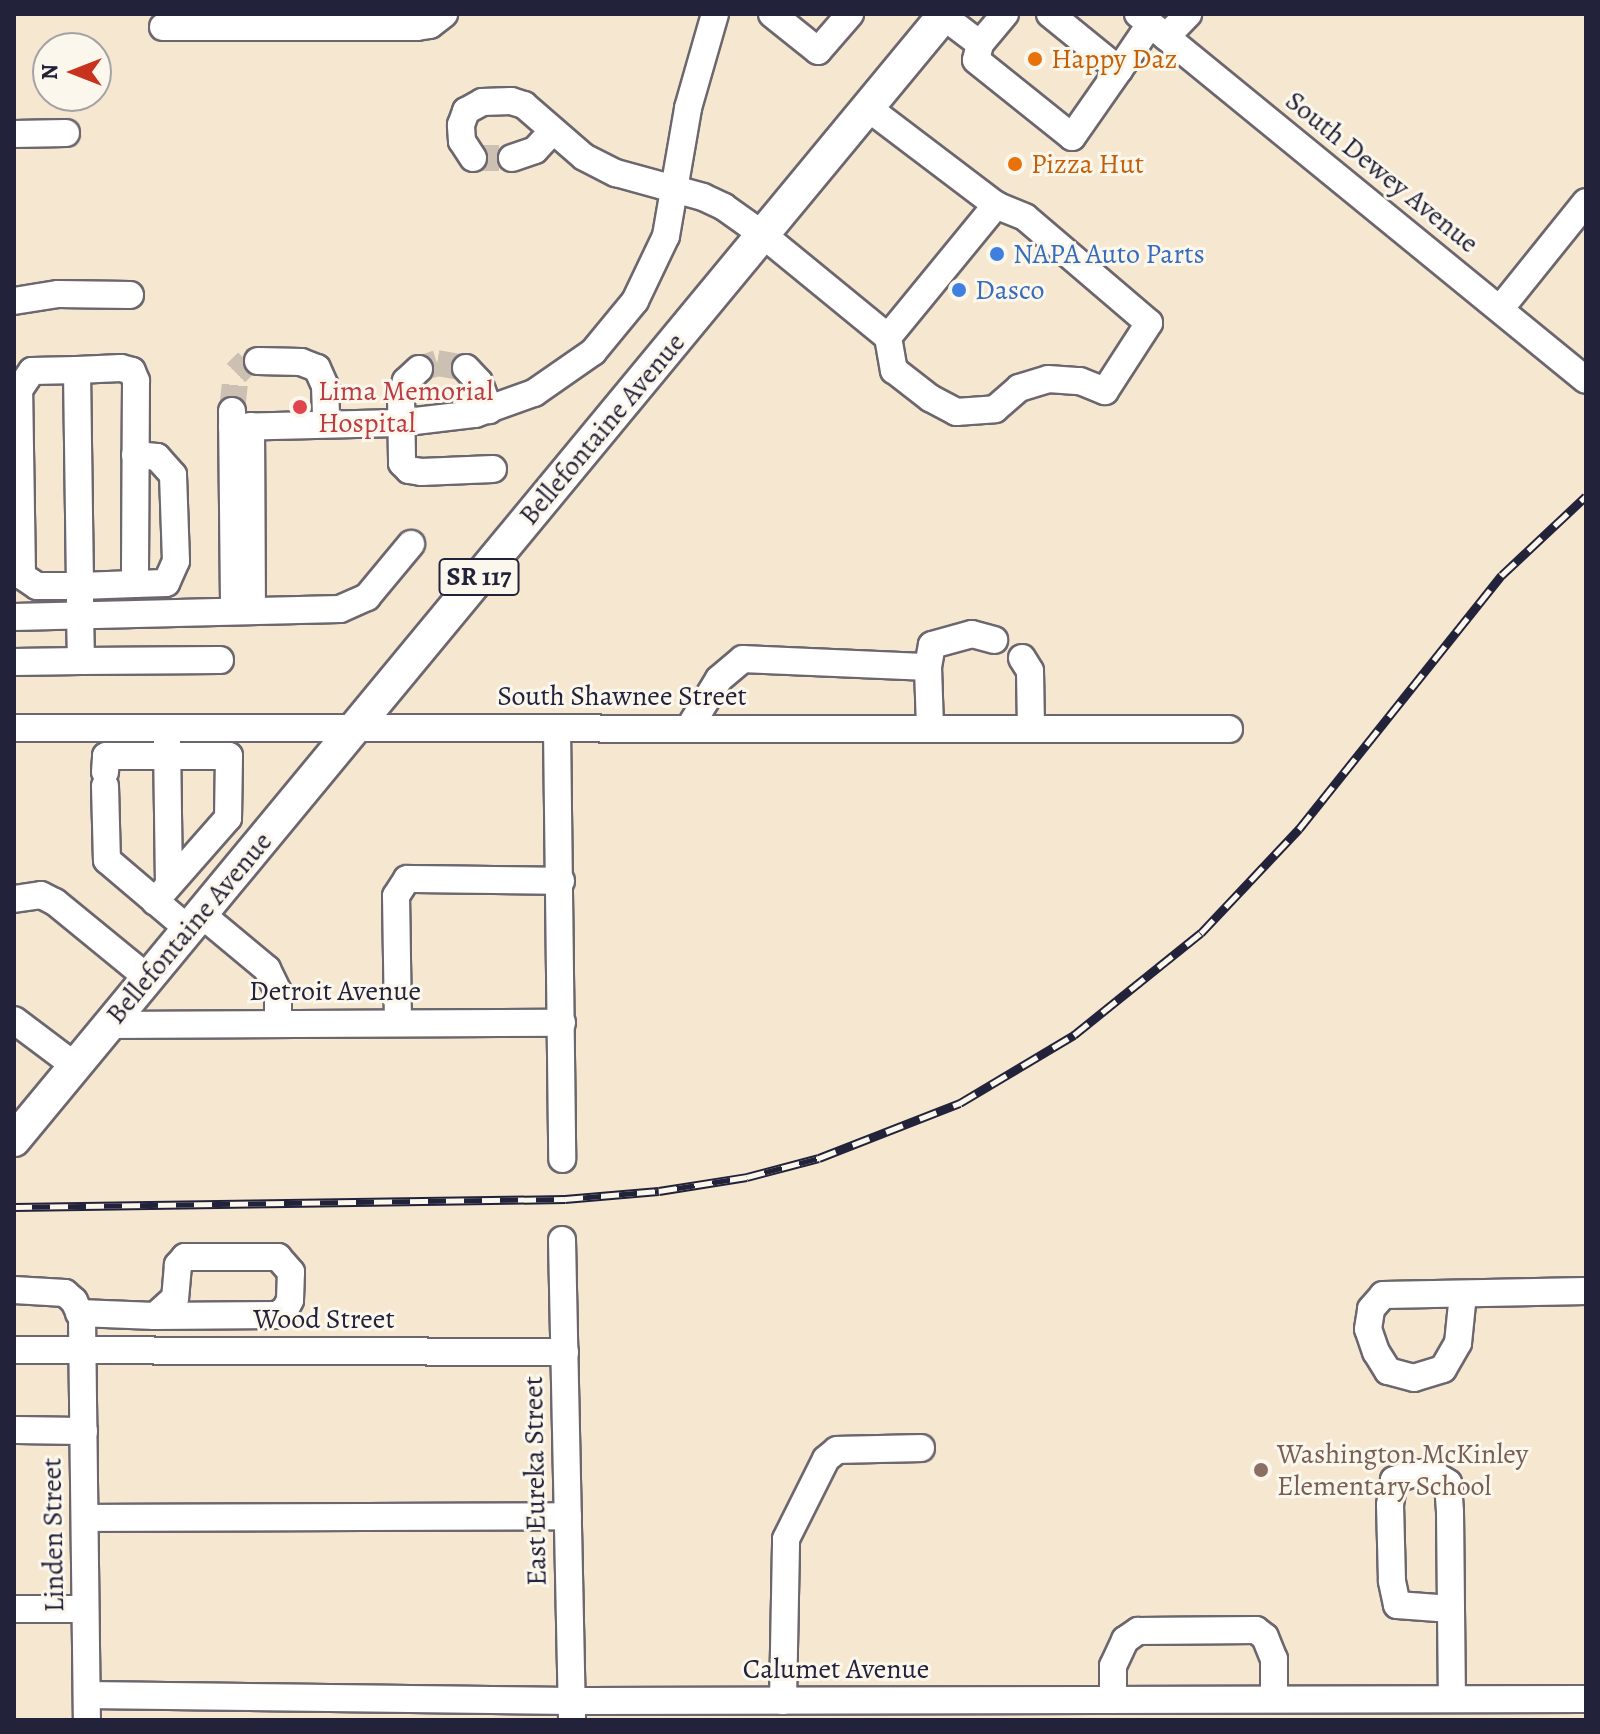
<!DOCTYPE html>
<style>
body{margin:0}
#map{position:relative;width:1600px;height:1734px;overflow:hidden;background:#f6e7d0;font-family:Alegreya,serif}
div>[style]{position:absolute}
.minor-tunnel>*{height:26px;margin-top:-13px;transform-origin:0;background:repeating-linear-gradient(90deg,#ccc0b2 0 26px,transparent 0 39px)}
.roads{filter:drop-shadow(2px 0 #6c676f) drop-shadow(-2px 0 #6c676f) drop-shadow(0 2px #6c676f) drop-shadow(0 -2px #6c676f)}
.minor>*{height:26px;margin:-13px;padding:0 13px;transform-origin:13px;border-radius:13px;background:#fff}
.major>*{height:32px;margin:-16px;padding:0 16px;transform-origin:16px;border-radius:16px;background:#fff}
.rail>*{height:9px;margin-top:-4.5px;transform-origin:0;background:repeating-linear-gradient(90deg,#fbf7ec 0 18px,#22223b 0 36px);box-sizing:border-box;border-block:2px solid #22223b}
.dots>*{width:22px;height:22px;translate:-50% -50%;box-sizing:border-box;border:4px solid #fbf7ec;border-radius:50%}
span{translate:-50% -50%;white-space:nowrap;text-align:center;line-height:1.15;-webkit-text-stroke:6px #fbf7ec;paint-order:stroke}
.shield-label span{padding:2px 6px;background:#fbf7ec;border:2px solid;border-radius:6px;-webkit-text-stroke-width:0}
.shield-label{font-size:26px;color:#22223b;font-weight:700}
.food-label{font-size:28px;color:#c56008}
.left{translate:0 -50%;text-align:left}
.street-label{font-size:28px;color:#22223b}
.shop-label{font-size:28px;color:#366cbe}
.health-label{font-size:28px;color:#be3a42}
.education-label{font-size:28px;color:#785e54}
.frame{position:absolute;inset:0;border:16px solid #22223b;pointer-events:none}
.north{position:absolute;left:32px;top:32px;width:80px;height:80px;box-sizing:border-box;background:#fbf7ec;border:2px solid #a4a2a5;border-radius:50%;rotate:270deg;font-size:22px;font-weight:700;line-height:32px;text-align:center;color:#22223b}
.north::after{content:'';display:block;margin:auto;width:28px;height:36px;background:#c8321e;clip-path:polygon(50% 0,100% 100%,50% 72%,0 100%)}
</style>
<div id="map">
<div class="minor-tunnel">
<div style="left:473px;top:158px;width:39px"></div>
<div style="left:419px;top:369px;width:19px;rotate:-18deg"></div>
<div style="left:437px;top:363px;width:29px;rotate:10deg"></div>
<div style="left:232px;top:411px;width:38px;rotate:-84deg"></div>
<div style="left:236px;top:373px;width:16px;rotate:-45deg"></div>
<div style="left:247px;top:362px;width:11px;rotate:-5deg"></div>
</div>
<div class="roads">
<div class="minor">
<div style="left:772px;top:14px;width:59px;rotate:38.8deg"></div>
<div style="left:818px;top:51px;width:49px;rotate:-49.1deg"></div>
<div style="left:1005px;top:14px;width:39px;rotate:130deg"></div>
<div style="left:980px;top:44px;width:16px;rotate:104deg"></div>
<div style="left:976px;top:60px;width:123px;rotate:38.7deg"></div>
<div style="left:1072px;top:137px;width:82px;rotate:-55deg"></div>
<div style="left:1119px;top:70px;width:89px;rotate:-140.9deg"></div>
<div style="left:1138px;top:14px;width:578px;rotate:39.25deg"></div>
<div style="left:943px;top:16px;width:46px;rotate:37.1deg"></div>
<div style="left:163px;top:27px;width:254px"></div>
<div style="left:417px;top:27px;width:13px;rotate:-9deg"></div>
<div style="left:430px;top:25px;width:18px;rotate:-38deg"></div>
<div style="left:1166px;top:37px;width:32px;rotate:-46deg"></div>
<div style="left:1119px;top:70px;width:55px;rotate:-56deg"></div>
<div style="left:14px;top:134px;width:52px;rotate:-1.1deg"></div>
<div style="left:473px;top:158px;width:20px;rotate:-123deg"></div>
<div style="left:462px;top:141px;width:16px;rotate:-94deg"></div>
<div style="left:461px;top:125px;width:15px;rotate:-70deg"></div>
<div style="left:466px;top:111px;width:18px;rotate:-29deg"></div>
<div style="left:482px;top:102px;width:29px;rotate:-2deg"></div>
<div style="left:511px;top:101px;width:14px;rotate:17deg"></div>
<div style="left:524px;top:105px;width:79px;rotate:40.9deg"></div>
<div style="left:584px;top:157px;width:36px;rotate:27deg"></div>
<div style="left:616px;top:173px;width:90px;rotate:15.4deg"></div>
<div style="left:703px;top:197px;width:23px;rotate:25deg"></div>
<div style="left:724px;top:207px;width:47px;rotate:35.4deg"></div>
<div style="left:762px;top:234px;width:163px;rotate:39.3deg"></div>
<div style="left:888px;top:337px;width:171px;rotate:-50.7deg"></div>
<div style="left:996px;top:205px;width:162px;rotate:-142.8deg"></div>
<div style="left:512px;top:158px;width:24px;rotate:-19deg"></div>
<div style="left:535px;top:150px;width:26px;rotate:-47deg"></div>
<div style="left:14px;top:301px;width:45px;rotate:-9deg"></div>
<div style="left:58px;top:294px;width:72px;rotate:0.8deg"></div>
<div style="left:1500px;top:309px;width:137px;rotate:-51.2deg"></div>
<div style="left:888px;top:337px;width:34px;rotate:80deg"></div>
<div style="left:894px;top:370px;width:46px;rotate:37.9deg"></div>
<div style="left:930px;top:398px;width:30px;rotate:28deg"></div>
<div style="left:956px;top:412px;width:39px;rotate:-4deg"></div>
<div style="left:995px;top:409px;width:32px;rotate:-41deg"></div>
<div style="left:1019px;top:388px;width:30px;rotate:-17deg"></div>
<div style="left:1048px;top:379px;width:32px;rotate:4deg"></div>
<div style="left:1080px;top:381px;width:27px;rotate:22deg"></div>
<div style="left:1105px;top:391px;width:81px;rotate:-57.1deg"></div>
<div style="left:1149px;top:323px;width:163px;rotate:-139.5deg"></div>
<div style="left:1025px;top:217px;width:31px;rotate:-158deg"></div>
<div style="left:258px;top:361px;width:43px;rotate:1.3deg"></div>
<div style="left:301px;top:362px;width:17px;rotate:21deg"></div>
<div style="left:317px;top:368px;width:20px;rotate:66deg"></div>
<div style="left:325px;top:386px;width:38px;rotate:88deg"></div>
<div style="left:466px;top:368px;width:19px;rotate:47deg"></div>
<div style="left:479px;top:382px;width:30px;rotate:70deg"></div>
<div style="left:419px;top:369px;width:18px;rotate:137deg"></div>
<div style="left:406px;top:381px;width:16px;rotate:108deg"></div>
<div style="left:401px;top:396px;width:67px;rotate:89.1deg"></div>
<div style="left:402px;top:463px;width:10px;rotate:45deg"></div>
<div style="left:409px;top:470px;width:12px;rotate:9deg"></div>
<div style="left:421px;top:472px;width:72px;rotate:-2.4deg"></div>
<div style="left:232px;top:411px;width:200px;rotate:89.4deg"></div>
<div style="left:251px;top:426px;width:185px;rotate:89.7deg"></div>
<div style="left:232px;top:427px;width:166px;rotate:-1.4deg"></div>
<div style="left:398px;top:423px;width:78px;rotate:-6.7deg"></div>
<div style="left:475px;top:414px;width:63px;rotate:-19.6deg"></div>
<div style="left:534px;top:393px;width:72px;rotate:-34.8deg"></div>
<div style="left:593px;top:352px;width:66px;rotate:-50.5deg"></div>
<div style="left:635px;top:301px;width:72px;rotate:-64.5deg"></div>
<div style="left:666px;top:236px;width:130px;rotate:-80.2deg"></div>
<div style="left:688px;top:108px;width:98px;rotate:-74deg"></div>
<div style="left:135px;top:455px;width:22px;rotate:5deg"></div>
<div style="left:157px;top:457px;width:24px;rotate:48deg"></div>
<div style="left:173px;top:475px;width:86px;rotate:88deg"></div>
<div style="left:176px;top:561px;width:24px;rotate:114deg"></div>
<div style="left:166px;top:583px;width:31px;rotate:178deg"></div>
<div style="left:14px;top:617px;width:326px;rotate:-1.4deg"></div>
<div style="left:340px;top:609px;width:30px;rotate:-24deg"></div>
<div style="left:367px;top:597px;width:69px;rotate:-50.3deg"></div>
<div style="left:1022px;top:658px;width:15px;rotate:58deg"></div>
<div style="left:1030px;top:671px;width:57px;rotate:89deg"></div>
<div style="left:81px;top:661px;width:139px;rotate:-0.4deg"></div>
<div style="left:14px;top:662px;width:67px;rotate:-0.9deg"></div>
<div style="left:81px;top:661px;width:46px;rotate:-91.2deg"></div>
<div style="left:80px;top:615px;width:29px;rotate:-90deg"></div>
<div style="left:80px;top:586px;width:216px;rotate:-90.8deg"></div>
<div style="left:77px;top:370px;width:44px;rotate:-2.6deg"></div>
<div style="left:121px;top:368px;width:11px;rotate:15deg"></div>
<div style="left:132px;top:371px;width:11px;rotate:68deg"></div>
<div style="left:136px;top:381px;width:203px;rotate:90.3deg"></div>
<div style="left:135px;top:584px;width:55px;rotate:177.9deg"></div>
<div style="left:80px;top:586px;width:43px;rotate:180deg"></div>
<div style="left:37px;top:586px;width:18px;rotate:-146deg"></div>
<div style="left:22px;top:576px;width:186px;rotate:-90.9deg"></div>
<div style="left:19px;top:390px;width:23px;rotate:-56deg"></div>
<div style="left:32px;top:371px;width:45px;rotate:-1.3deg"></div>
<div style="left:928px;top:667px;width:22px;rotate:-80deg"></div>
<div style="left:932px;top:645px;width:41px;rotate:-15.4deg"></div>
<div style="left:972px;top:634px;width:23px;rotate:15deg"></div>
<div style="left:14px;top:728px;width:1215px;rotate:0.05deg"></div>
<div style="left:557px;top:728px;width:431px;rotate:89.3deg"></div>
<div style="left:689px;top:728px;width:57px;rotate:-58.5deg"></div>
<div style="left:719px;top:679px;width:31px;rotate:-40deg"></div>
<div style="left:743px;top:659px;width:185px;rotate:2.5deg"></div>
<div style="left:928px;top:667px;width:61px;rotate:88.1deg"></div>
<div style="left:167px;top:742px;width:140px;rotate:89.2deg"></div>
<div style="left:105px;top:772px;width:16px;rotate:-86deg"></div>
<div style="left:106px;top:756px;width:123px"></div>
<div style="left:229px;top:756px;width:62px;rotate:90.9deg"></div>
<div style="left:228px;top:818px;width:111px;rotate:131.3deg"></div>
<div style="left:105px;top:786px;width:74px;rotate:88.5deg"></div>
<div style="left:107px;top:860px;width:106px;rotate:40.4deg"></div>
<div style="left:14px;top:899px;width:27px;rotate:-8deg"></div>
<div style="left:41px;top:895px;width:16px;rotate:27deg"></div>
<div style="left:55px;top:902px;width:120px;rotate:39.3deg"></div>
<div style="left:201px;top:914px;width:86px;rotate:39.8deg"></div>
<div style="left:267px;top:969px;width:25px;rotate:64deg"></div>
<div style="left:278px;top:992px;width:30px;rotate:90deg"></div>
<div style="left:14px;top:1020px;width:76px;rotate:37deg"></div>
<div style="left:398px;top:1022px;width:126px;rotate:-90.9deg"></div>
<div style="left:396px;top:896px;width:20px;rotate:-57deg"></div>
<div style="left:407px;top:879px;width:154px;rotate:0.7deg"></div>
<div style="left:109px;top:1025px;width:453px;rotate:-0.3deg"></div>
<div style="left:562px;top:1240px;width:480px;rotate:88.8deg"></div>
<div style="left:14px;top:1290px;width:51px;rotate:3.4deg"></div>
<div style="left:65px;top:1293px;width:12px;rotate:42deg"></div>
<div style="left:74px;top:1301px;width:19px;rotate:65deg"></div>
<div style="left:82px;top:1318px;width:402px;rotate:89.3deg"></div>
<div style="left:1463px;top:1294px;width:49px;rotate:95.8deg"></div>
<div style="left:1458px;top:1343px;width:30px;rotate:120deg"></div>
<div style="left:1443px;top:1369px;width:30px;rotate:163deg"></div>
<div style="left:1414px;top:1378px;width:27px;rotate:-165deg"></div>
<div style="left:1388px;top:1371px;width:22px;rotate:-122deg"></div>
<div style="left:1376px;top:1352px;width:24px;rotate:-109deg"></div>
<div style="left:1368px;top:1329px;width:20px;rotate:-81deg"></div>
<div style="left:1371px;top:1309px;width:18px;rotate:-49deg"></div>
<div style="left:1383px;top:1295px;width:203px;rotate:-1.1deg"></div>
<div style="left:79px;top:1313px;width:76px;rotate:2.3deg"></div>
<div style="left:155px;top:1316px;width:121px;rotate:-0.5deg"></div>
<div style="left:276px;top:1315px;width:10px;rotate:-29deg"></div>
<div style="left:285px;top:1310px;width:11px;rotate:-63deg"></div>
<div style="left:290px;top:1300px;width:28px;rotate:-88deg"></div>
<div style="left:291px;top:1272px;width:20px;rotate:-131deg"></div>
<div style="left:278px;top:1257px;width:93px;rotate:180deg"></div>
<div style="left:185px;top:1257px;width:11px;rotate:131deg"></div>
<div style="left:178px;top:1265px;width:33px;rotate:95deg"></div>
<div style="left:175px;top:1298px;width:27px;rotate:138deg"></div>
<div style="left:14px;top:1350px;width:551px;rotate:0.21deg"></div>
<div style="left:14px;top:1430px;width:70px;rotate:0.8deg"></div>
<div style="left:85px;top:1518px;width:483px;rotate:-0.2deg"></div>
<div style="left:14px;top:1609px;width:71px"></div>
<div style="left:1451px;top:1609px;width:54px;rotate:-175.8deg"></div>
<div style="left:1397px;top:1605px;width:25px;rotate:-102deg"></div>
<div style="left:1392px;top:1581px;width:76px;rotate:-91.5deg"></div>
<div style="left:1390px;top:1505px;width:25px;rotate:-81deg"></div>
<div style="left:1394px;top:1480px;width:21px;rotate:-19deg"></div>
<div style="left:1414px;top:1473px;width:18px"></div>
<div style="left:1432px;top:1473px;width:19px;rotate:32deg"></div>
<div style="left:1448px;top:1483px;width:29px;rotate:86deg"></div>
<div style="left:1450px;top:1512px;width:97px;rotate:89.4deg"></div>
<div style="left:1451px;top:1609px;width:90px;rotate:89.4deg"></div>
<div style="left:87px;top:1695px;width:485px;rotate:0.7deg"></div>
<div style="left:572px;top:1701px;width:1014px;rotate:-0.11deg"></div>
<div style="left:1113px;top:1700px;width:34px;rotate:-90deg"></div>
<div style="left:1113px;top:1666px;width:29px;rotate:-65deg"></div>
<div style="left:1125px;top:1640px;width:16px;rotate:-35deg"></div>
<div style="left:1138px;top:1631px;width:118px;rotate:-0.5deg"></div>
<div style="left:1256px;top:1630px;width:11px;rotate:38deg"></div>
<div style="left:1265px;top:1637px;width:24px;rotate:68deg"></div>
<div style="left:1274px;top:1659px;width:40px;rotate:90deg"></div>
<div style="left:783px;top:1701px;width:162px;rotate:-88.9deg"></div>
<div style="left:786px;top:1539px;width:89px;rotate:-63.4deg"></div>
<div style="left:826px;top:1459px;width:14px;rotate:-39deg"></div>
<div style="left:837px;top:1450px;width:84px;rotate:-1.4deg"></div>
</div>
<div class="major">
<div style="left:14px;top:1140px;width:1461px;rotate:-50.42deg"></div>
</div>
</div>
<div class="rail">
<div style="left:14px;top:1207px;width:551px;rotate:-0.83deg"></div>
<div style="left:565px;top:1199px;width:94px;rotate:-4.9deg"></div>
<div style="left:659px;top:1191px;width:89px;rotate:-9deg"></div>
<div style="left:747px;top:1177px;width:74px;rotate:-14.8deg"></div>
<div style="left:819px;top:1158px;width:151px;rotate:-21.3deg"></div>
<div style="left:960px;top:1103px;width:133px;rotate:-30.8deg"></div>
<div style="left:1074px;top:1035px;width:163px;rotate:-38.8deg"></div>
<div style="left:1201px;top:933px;width:143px;rotate:-46.7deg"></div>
<div style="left:1299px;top:829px;width:325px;rotate:-51.4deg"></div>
<div style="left:1502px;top:575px;width:115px;rotate:-43.2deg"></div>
</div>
<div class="dots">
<div style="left:1035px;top:59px;background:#e8710a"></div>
<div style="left:1015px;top:164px;background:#e8710a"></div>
<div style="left:997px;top:254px;background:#3f7fe0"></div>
<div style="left:959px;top:290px;background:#3f7fe0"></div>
<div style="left:300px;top:407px;background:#e0444e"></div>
<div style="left:1261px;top:1470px;background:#8d6e63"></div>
</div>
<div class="shield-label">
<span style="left:479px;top:577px">SR 117</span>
</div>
<div class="food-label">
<span class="left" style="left:1051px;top:59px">Happy Daz</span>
<span class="left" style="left:1031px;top:164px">Pizza Hut</span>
</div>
<div class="street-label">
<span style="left:1382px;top:172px;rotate:39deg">South Dewey Avenue</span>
<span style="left:602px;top:429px;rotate:-50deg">Bellefontaine Avenue</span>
<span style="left:622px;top:696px">South Shawnee Street</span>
<span style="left:189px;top:928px;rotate:-50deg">Bellefontaine Avenue</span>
<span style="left:335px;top:991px">Detroit Avenue</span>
<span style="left:324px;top:1319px">Wood Street</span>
<span style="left:535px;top:1481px;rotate:-91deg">East Eureka Street</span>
<span style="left:53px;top:1535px;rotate:-91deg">Linden Street</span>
<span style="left:836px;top:1669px">Calumet Avenue</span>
</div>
<div class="shop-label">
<span class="left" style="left:1013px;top:254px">NAPA Auto Parts</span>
<span class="left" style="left:975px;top:290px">Dasco</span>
</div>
<div class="health-label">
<span class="left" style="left:318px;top:407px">Lima Memorial<br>Hospital</span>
</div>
<div class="education-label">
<span class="left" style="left:1277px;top:1470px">Washington McKinley<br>Elementary School</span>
</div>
<div class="frame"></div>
<div class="north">N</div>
</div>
